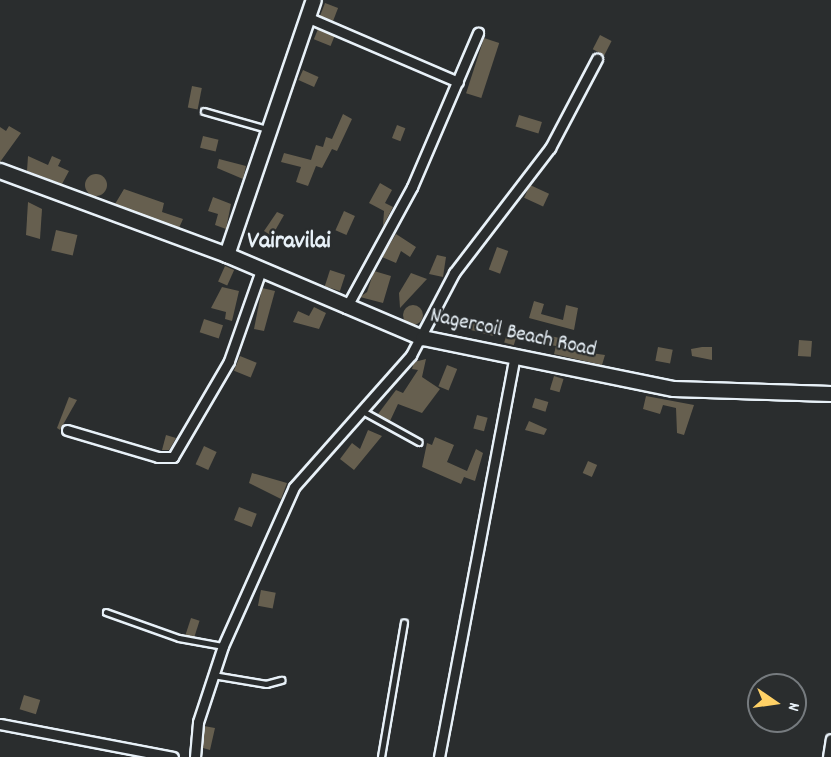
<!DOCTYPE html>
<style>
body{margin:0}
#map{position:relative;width:831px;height:757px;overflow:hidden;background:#2a2d2e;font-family:Dekko,sans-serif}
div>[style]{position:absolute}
.building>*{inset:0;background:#665f4f;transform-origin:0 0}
.round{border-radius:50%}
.roads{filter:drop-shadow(2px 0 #e8f1f8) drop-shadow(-2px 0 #e8f1f8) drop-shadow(0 2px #e8f1f8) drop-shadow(0 -2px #e8f1f8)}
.lane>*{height:4.5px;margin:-2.25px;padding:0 2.25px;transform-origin:2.25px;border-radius:2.25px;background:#2a2d2e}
.street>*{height:9px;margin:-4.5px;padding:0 4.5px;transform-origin:4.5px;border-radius:4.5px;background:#2a2d2e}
.secondary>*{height:14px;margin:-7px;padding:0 7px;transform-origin:7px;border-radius:7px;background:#2a2d2e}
span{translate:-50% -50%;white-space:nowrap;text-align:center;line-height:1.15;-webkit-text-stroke:4.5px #2a2d2e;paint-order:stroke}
.street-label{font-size:21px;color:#e8f1f8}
.quarter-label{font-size:24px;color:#e8f1f8;font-weight:700}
.north{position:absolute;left:747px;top:673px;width:60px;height:60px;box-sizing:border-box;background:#2a2d2e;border:2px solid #767b7f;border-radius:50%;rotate:103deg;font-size:16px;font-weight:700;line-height:24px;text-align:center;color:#e8f1f8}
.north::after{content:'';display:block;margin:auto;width:21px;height:27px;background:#ffd166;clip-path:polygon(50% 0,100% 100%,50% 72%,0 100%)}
</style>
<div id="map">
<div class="building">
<div style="left:325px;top:3px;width:14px;height:14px;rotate:21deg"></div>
<div style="left:318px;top:29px;width:18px;height:11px;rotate:22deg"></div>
<div style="left:600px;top:35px;width:13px;height:16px;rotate:27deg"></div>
<div style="left:484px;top:38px;width:16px;height:58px;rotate:18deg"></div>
<div style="left:303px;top:70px;width:17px;height:11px;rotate:24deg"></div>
<div style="left:192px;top:86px;width:10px;height:22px;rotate:11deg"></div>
<div style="clip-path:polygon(343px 114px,352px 119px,337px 151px,332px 149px,322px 168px,316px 166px,308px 186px,296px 182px,301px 167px,281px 162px,284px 153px,311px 160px,316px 145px,323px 147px,326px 137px,332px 139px)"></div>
<div style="left:519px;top:115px;width:24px;height:12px;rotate:17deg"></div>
<div style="left:397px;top:125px;width:9px;height:14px;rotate:21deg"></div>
<div style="clip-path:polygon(9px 126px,21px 133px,0 162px,0 127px,6px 131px)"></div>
<div style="left:203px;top:136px;width:16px;height:12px;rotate:14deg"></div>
<div style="clip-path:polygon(28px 156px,48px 165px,52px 156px,61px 160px,58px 166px,69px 171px,62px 184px,27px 171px)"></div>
<div style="clip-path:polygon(219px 159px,246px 166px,243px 179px,217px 168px)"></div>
<div class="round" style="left:85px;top:174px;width:22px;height:22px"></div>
<div style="clip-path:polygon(380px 183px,392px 190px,385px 203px,393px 207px,383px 226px,384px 211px,369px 203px)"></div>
<div style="left:530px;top:185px;width:21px;height:14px;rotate:25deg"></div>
<div style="clip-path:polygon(124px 189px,164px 203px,162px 212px,183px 219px,179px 228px,115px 204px)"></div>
<div style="clip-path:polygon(213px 197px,231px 204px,226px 229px,215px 225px,218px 214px,208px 211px)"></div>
<div style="clip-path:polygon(28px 202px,42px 209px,40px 239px,26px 235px)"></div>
<div style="left:344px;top:211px;width:12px;height:21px;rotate:24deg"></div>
<div style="clip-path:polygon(277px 212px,284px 215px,272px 236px,264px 231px)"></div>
<div style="left:56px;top:230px;width:22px;height:21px;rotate:13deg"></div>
<div style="clip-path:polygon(396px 234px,416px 247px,410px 257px,401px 251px,396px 263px,382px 257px)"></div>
<div style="left:497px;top:247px;width:12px;height:24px;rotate:20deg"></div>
<div style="clip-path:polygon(437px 255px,446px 257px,443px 277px,429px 274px)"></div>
<div style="left:225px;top:266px;width:10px;height:17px;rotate:24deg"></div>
<div style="left:330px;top:270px;width:16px;height:17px;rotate:18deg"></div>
<div style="clip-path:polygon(374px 271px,391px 276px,383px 303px,360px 297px,367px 292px)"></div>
<div style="clip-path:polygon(411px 273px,427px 279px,400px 308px,399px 293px)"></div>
<div style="clip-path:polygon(222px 287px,239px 291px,232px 321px,225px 319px,226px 312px,211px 308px)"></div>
<div style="clip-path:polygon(262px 288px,275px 291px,264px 331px,254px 329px)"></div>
<div style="clip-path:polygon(534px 301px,544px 304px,541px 314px,563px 320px,566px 305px,578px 308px,574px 330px,529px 318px)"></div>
<div class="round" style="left:403px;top:305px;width:20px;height:20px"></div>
<div style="clip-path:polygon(314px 307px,326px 313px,319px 329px,293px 322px,298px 311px,309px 316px)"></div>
<div style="left:204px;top:319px;width:20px;height:14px;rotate:18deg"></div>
<div style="left:472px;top:322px;width:24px;height:8px;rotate:15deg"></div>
<div style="left:508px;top:330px;width:10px;height:13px;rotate:17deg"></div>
<div style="clip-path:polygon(525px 330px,572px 341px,570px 350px,605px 355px,602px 365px,554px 354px,556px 346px,523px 340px)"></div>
<div style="left:799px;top:340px;width:13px;height:16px;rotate:4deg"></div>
<div style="left:658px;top:347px;width:15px;height:14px;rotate:11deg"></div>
<div style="clip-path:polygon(702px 347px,712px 347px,712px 360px,692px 356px,691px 349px)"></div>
<div style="left:240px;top:356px;width:18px;height:16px;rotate:22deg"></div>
<div style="clip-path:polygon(426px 359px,422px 377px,440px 389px,422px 413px,398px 404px,390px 421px,378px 414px,396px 390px,403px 393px,418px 370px,412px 369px,414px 362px)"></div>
<div style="left:447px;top:365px;width:11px;height:23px;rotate:22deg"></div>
<div style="left:554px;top:376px;width:10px;height:14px;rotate:17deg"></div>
<div style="clip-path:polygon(646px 396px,694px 405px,684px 435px,677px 433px,676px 408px,663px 405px,660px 414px,643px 409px)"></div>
<div style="clip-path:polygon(69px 397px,77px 400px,60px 430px,57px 428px)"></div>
<div style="left:535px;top:398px;width:14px;height:10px;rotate:17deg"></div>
<div style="left:477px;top:415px;width:11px;height:14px;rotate:15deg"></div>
<div style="clip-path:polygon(529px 421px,547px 429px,544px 435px,525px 430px)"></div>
<div style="clip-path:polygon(368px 430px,382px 436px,354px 470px,340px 459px,352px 443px,360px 449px)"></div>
<div style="clip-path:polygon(166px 435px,176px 438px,169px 450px,162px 450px)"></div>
<div style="clip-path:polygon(435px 437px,454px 445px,447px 462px,467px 471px,476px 449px,483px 453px,475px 481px,464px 477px,461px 484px,422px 467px,427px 443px,432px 445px)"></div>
<div style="left:204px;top:446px;width:14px;height:20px;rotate:25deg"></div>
<div style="left:588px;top:461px;width:10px;height:13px;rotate:24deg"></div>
<div style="clip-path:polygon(252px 473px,287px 483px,281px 499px,249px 483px)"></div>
<div style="left:239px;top:507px;width:19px;height:14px;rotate:21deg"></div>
<div style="left:261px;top:590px;width:15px;height:16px;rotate:11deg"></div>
<div style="left:191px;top:618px;width:9px;height:18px;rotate:18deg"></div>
<div style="left:24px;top:695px;width:17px;height:15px;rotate:17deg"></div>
<div style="clip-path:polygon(204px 726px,215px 728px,210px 750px,203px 748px)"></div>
</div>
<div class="roads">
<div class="lane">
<div style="left:204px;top:111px;width:66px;rotate:15.9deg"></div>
<div style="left:361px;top:410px;width:66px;rotate:28.9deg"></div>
<div style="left:106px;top:612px;width:77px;rotate:19.6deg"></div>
<div style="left:179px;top:638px;width:45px;rotate:10.3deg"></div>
<div style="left:213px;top:675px;width:54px;rotate:9.6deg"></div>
<div style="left:266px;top:684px;width:16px;rotate:-15deg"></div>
<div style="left:381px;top:757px;width:136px;rotate:-80.3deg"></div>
</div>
<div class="street">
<div style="left:309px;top:18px;width:162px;rotate:23.2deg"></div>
<div style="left:346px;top:308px;width:138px;rotate:-61.4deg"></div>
<div style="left:412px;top:187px;width:168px;rotate:-66.8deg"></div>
<div style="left:67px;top:430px;width:95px;rotate:16.5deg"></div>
<div style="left:158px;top:457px;width:15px"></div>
<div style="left:173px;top:457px;width:111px;rotate:-59.7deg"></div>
<div style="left:229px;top:361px;width:96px;rotate:-70.6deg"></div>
<div style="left:0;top:724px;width:176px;rotate:10.8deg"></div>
<div style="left:195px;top:757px;width:35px;rotate:-85deg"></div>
<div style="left:198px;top:722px;width:80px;rotate:-71.8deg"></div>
<div style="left:223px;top:646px;width:174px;rotate:-65.9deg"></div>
<div style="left:294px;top:487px;width:176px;rotate:-48.4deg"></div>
<div style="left:411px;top:355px;width:93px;rotate:-62.3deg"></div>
<div style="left:454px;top:273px;width:158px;rotate:-52.5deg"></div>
<div style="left:550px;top:148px;width:101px;rotate:-62.2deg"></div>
<div style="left:439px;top:757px;width:408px;rotate:-79.3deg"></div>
<div style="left:828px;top:757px;width:18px;rotate:-81deg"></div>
</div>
<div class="secondary">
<div style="left:0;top:171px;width:242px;rotate:20.3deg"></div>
<div style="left:227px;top:255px;width:213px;rotate:23deg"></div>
<div style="left:423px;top:338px;width:256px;rotate:11.5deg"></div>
<div style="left:674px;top:389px;width:157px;rotate:1.8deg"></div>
<div style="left:227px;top:255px;width:269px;rotate:-71.2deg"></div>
</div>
</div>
<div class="street-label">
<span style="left:513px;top:334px;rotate:12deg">Nagercoil Beach Road</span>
</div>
<div class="quarter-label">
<span style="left:289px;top:243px">Vairavilai</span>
</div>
<div class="north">N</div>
</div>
